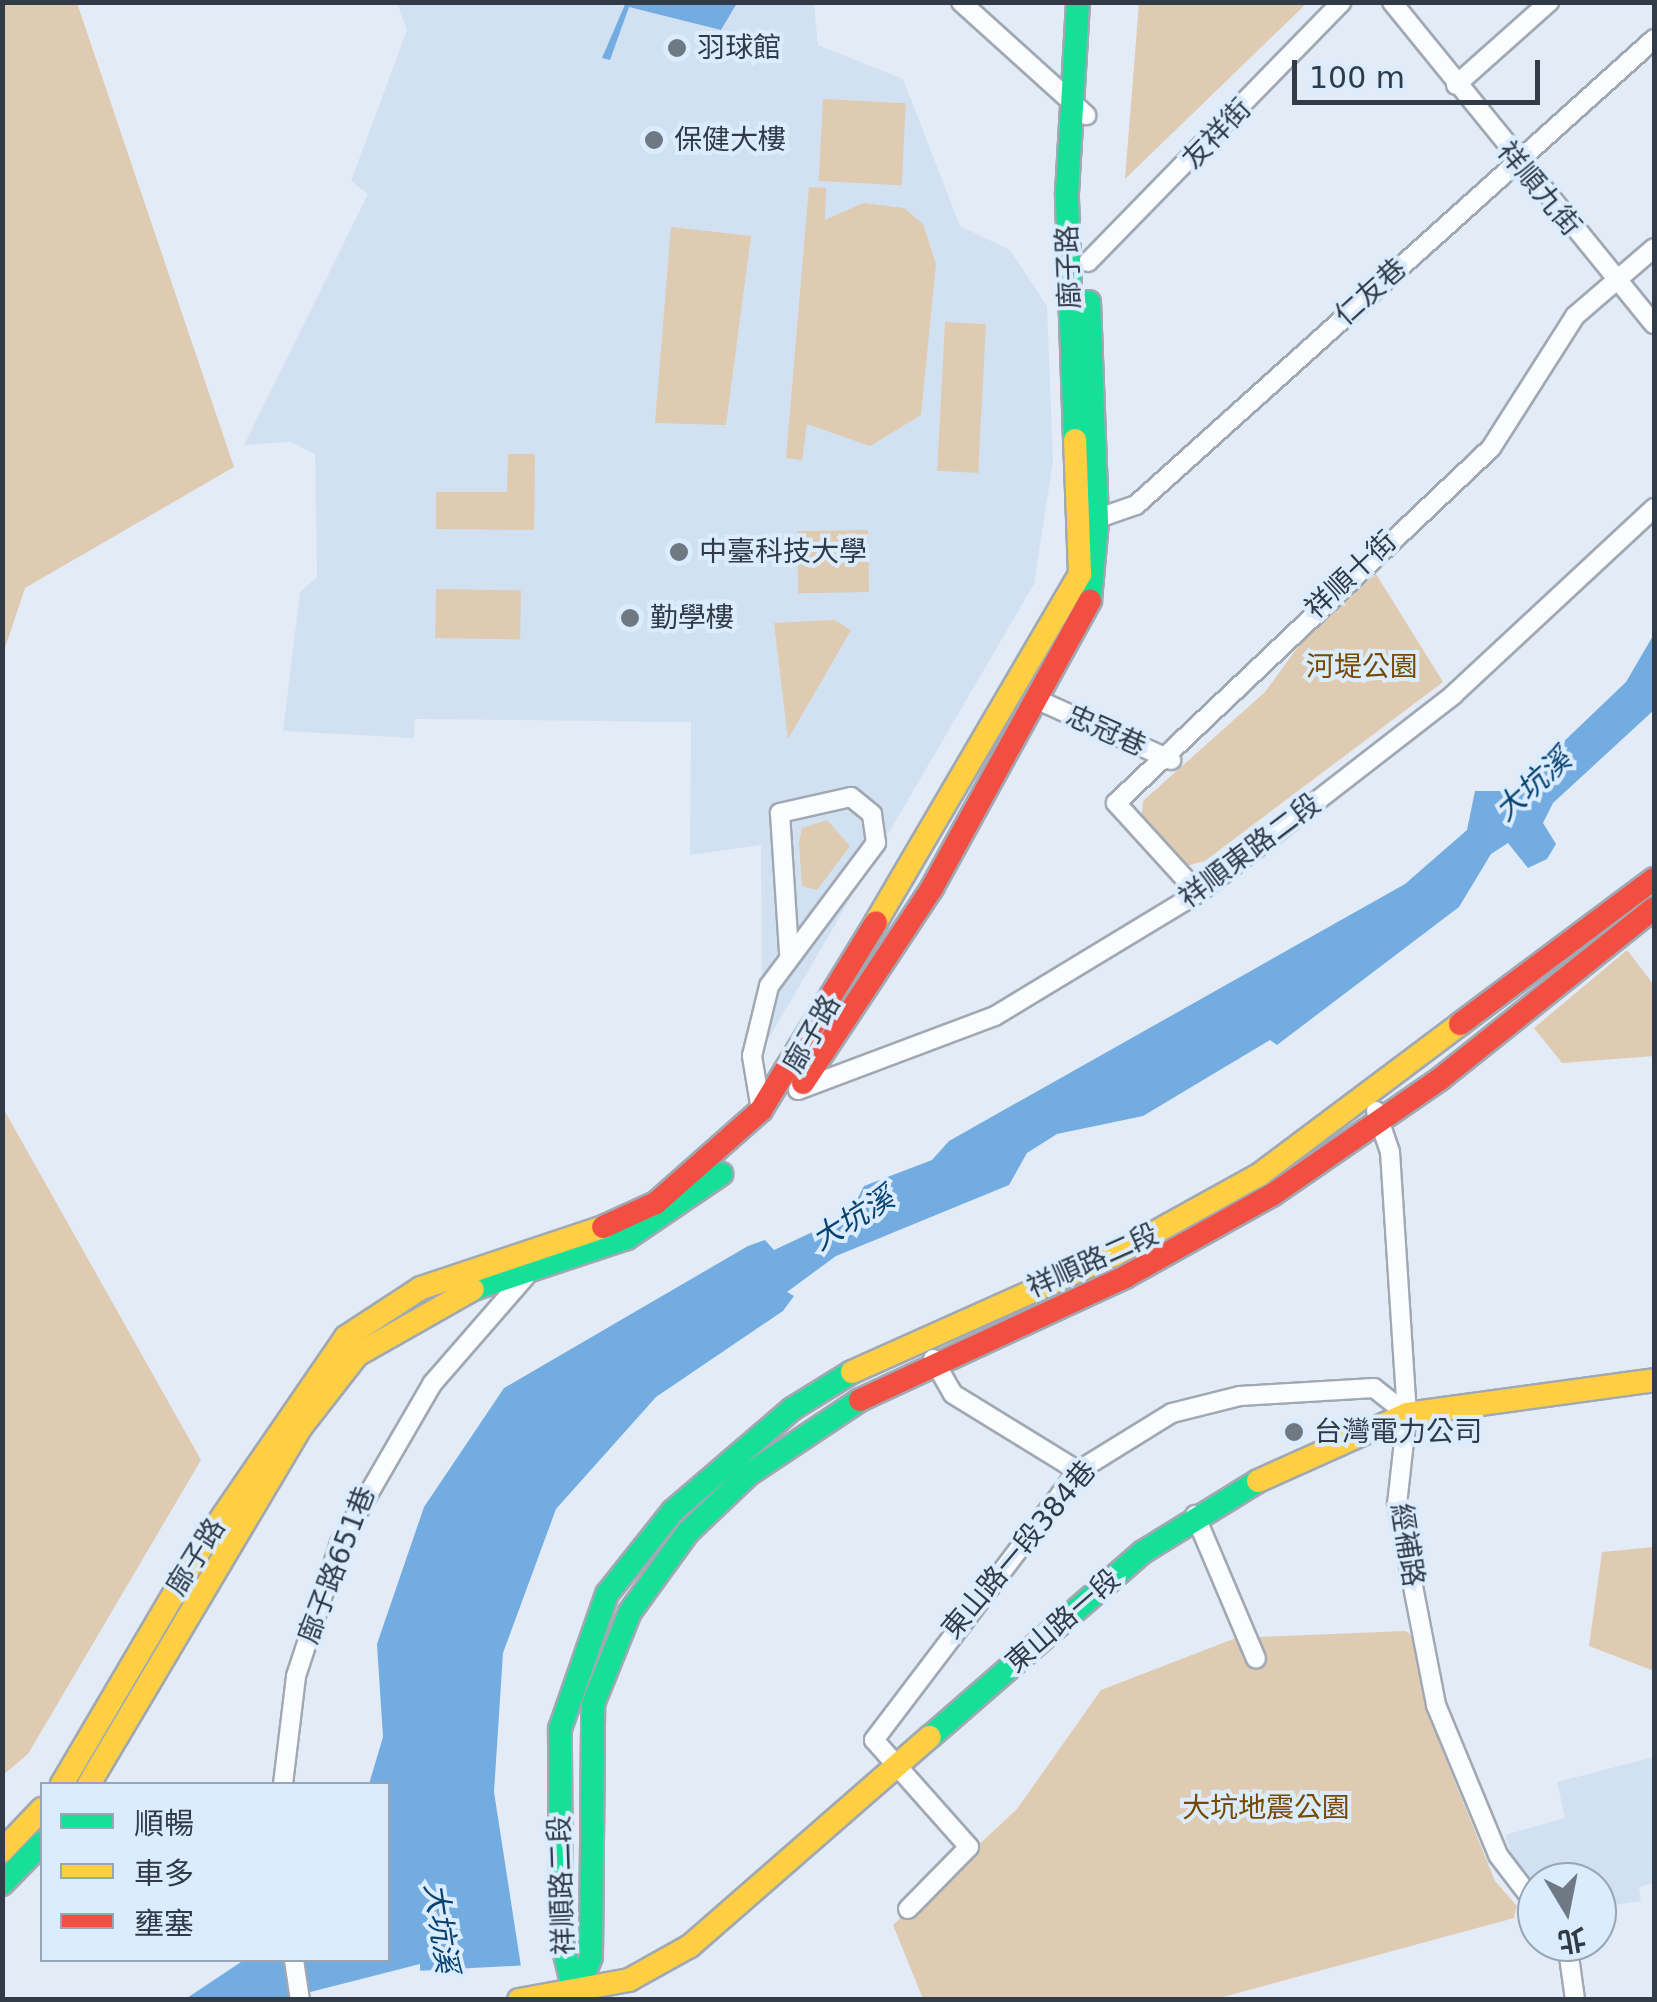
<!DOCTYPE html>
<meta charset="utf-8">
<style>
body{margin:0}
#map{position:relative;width:1657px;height:2002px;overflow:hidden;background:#e3ecf6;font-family:"DejaVu Sans","Noto Sans TC",sans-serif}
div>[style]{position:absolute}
.built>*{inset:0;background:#d2e1f1}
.green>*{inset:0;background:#dfcab2;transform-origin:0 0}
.water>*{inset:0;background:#72ace1}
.pier>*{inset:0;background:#e3ecf6}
.roads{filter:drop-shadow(2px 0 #a0a9b3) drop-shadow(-2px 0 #a0a9b3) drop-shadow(0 2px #a0a9b3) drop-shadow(0 -2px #a0a9b3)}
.street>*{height:18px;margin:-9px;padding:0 9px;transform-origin:9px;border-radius:9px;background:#fbfcfe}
.fast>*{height:22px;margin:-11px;padding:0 11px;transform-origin:11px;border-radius:11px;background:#16e098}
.slow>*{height:22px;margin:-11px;padding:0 11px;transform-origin:11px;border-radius:11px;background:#ffcf43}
.jam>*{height:22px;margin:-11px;padding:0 11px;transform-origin:11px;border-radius:11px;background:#f24e42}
.dots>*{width:28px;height:28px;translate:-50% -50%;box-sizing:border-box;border:5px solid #dbecfe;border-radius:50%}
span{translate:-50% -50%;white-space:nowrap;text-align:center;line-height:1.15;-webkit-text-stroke:8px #dbecfe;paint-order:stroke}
.poi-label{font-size:28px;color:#303b47}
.left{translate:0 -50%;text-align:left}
.street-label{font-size:28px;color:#303b47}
.park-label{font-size:28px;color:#774900}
.water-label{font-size:30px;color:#074271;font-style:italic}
.frame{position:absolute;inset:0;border:5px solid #303b47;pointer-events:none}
.legend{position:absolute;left:40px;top:1782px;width:350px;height:180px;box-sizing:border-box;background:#dbecfe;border:2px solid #97a5b5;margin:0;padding:12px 18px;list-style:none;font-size:30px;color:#303b47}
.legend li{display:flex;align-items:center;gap:20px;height:50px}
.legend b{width:50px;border:2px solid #97a5b5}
.north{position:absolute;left:1517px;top:1862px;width:100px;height:100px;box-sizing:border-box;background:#dbecfe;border:2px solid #97a5b5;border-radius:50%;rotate:170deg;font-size:28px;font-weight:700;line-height:40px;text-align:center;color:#303b47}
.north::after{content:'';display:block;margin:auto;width:35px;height:45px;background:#6f7984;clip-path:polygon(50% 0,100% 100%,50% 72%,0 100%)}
.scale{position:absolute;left:1292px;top:60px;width:248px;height:45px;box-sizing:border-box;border:5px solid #303b47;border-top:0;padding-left:12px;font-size:30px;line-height:35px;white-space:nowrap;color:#303b47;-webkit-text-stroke:8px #dbecfe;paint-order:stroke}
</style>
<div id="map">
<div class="built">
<div style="clip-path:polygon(397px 3px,814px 3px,818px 45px,903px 79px,960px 226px,1010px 250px,1047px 306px,1053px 461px,1034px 584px,762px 1050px,761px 845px,690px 855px,691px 722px,415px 719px,414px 738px,283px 731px,300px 592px,317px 577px,315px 454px,291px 442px,244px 445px,368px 194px,351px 181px,407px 30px)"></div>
<div style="clip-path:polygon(1654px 1757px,1654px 1883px,1639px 1887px,1641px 1901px,1597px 1908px,1597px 1882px,1537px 1882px,1537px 1893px,1518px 1874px,1505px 1835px,1565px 1818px,1557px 1782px)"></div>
</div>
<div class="green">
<div style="clip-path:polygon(3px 2px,77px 3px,234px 467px,25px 588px,3px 654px)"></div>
<div style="clip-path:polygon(1139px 3px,1307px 3px,1125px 179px)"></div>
<div style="left:823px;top:99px;width:83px;height:82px;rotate:3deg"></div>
<div style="clip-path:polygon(809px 187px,826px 188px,825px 220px,863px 203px,904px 208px,923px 224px,936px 264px,921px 415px,870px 446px,807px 424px,802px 460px,786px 458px)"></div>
<div style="clip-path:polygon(671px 227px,751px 236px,726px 425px,655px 423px)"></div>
<div style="left:945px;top:322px;width:41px;height:149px;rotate:3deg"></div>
<div style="clip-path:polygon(508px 454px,535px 454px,534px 530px,436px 529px,436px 492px,507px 492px)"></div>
<div style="left:868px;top:530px;width:62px;height:71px;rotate:89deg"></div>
<div style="clip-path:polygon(1376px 574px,1443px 682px,1205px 861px,1186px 866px,1141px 824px,1143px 801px,1265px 692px,1305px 637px)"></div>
<div style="left:436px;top:589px;width:85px;height:49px;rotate:1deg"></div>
<div style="clip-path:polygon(834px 620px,851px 630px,788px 739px,774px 623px)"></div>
<div style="clip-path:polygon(827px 820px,850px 846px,817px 890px,802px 886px,799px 843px,802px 828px)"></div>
<div style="clip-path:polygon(1627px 950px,1654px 985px,1654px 1056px,1562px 1063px,1534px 1028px)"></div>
<div style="clip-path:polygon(3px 1108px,201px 1460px,28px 1754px,3px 1775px)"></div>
<div style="clip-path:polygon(1654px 1547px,1654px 1671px,1589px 1646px,1602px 1552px)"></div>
<div style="clip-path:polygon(1406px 1631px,1419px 1642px,1438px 1740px,1495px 1881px,1517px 1906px,1514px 1918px,1212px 2000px,923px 1999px,893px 1925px,1017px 1809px,1101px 1690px,1236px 1638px)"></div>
</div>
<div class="water">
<div style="clip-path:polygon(626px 2px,737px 2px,737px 3px,721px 30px,629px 7px,610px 60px,602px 58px)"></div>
<div style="clip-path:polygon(1654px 634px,1654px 710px,1553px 803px,1543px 823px,1556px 844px,1547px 859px,1528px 868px,1508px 843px,1491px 854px,1459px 907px,1277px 1045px,1270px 1040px,1143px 1116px,1057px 1134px,1027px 1153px,1009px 1185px,836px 1256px,787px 1292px,794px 1296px,783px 1311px,656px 1397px,556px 1509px,503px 1653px,494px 1792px,526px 1999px,421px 1999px,420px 1964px,283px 1999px,184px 2000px,244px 1960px,388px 1960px,388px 1784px,369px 1784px,383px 1737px,377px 1644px,424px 1507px,504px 1388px,748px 1246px,765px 1240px,774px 1250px,849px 1215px,864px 1186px,932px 1160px,949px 1141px,1405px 884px,1467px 830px,1475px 791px,1512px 791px,1626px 682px)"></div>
</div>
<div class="pier">
<div style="clip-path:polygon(531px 1965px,531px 2000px,416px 2000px,416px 1971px)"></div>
</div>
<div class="roads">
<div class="street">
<div style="left:961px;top:2px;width:169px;rotate:42.1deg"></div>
<div style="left:1392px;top:2px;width:415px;rotate:50.9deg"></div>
<div style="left:1456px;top:85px;width:125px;rotate:-41.7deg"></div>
<div style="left:1088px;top:262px;width:363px;rotate:-45.7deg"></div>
<div style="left:1087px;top:522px;width:52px;rotate:-19.1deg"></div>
<div style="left:1136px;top:505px;width:697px;rotate:-41.97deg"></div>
<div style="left:1040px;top:701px;width:144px;rotate:24.2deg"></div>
<div style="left:1198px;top:893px;width:122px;rotate:-132.3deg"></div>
<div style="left:1116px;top:803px;width:516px;rotate:-43.43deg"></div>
<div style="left:1491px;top:448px;width:156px;rotate:-57.5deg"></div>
<div style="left:1575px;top:316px;width:104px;rotate:-40.7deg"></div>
<div style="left:798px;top:1090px;width:210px;rotate:-20.6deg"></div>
<div style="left:995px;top:1016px;width:237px;rotate:-31.2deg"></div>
<div style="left:1198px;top:893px;width:323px;rotate:-37.8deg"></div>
<div style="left:1453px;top:695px;width:275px;rotate:-42.9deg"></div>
<div style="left:761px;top:1110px;width:55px;rotate:-99.5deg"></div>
<div style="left:752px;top:1056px;width:72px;rotate:-76.3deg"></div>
<div style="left:769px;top:986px;width:179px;rotate:-53.2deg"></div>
<div style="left:876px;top:843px;width:29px;rotate:-98deg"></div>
<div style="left:872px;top:814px;width:27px;rotate:-141deg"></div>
<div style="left:851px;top:797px;width:73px;rotate:167.3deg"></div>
<div style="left:780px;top:813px;width:141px;rotate:86.3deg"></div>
<div style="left:1376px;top:1111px;width:43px;rotate:71.1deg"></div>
<div style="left:1390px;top:1152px;width:263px;rotate:86.3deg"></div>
<div style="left:1407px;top:1414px;width:91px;rotate:96.3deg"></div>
<div style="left:1397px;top:1504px;width:205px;rotate:79deg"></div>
<div style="left:1436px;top:1705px;width:162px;rotate:67.5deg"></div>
<div style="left:1498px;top:1855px;width:64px;rotate:52.6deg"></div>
<div style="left:933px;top:1359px;width:40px;rotate:60.3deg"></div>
<div style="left:953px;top:1394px;width:147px;rotate:31.6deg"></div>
<div style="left:1195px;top:1515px;width:156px;rotate:67deg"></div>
<div style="left:283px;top:1784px;width:109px;rotate:-83.1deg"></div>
<div style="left:296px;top:1676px;width:140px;rotate:-71.7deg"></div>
<div style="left:340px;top:1543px;width:184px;rotate:-59.9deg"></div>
<div style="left:432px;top:1384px;width:142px;rotate:-49deg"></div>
<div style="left:908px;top:1909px;width:87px;rotate:-45.5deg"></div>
<div style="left:969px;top:1847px;width:143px;rotate:-131.6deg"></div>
<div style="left:874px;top:1740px;width:338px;rotate:-52.8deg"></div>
<div style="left:1078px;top:1471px;width:110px;rotate:-31.7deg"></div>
<div style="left:1172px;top:1413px;width:70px;rotate:-14deg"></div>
<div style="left:1240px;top:1396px;width:134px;rotate:-3.4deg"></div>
<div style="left:1374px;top:1388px;width:42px;rotate:38.2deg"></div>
<div style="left:1567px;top:1942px;width:59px;rotate:82.1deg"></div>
<div style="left:294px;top:1960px;width:40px;rotate:81.5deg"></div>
</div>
<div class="fast">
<div style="left:1089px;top:302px;width:220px;rotate:87.9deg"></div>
<div style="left:1097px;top:522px;width:79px;rotate:95.1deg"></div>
<div style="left:1075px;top:440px;width:247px;rotate:-91.9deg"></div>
<div style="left:1067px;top:193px;width:191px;rotate:-86.7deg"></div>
<div style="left:473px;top:1289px;width:162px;rotate:-18.3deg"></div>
<div style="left:627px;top:1238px;width:114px;rotate:-34.2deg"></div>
<div style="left:930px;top:1737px;width:282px;rotate:-41deg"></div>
<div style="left:1143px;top:1552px;width:135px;rotate:-31.7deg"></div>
<div style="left:2px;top:1884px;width:57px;rotate:-45.7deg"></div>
<div style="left:575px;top:1995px;width:59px;rotate:-103.8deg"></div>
<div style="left:561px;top:1938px;width:209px;rotate:-90.3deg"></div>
<div style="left:560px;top:1729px;width:143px;rotate:-70.8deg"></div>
<div style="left:607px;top:1594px;width:106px;rotate:-51.5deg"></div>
<div style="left:673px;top:1511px;width:157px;rotate:-40.6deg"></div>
<div style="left:792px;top:1409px;width:70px;rotate:-31.7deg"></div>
<div style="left:575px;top:1995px;width:41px;rotate:-67.2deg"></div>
<div style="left:591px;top:1957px;width:253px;rotate:-89.5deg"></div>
<div style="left:593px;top:1704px;width:99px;rotate:-68.1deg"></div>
<div style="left:630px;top:1612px;width:99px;rotate:-54.1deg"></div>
<div style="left:688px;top:1532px;width:84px;rotate:-43.6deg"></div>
<div style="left:749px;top:1474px;width:133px;rotate:-33.7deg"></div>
</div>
<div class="slow">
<div style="left:876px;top:922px;width:403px;rotate:-59.6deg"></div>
<div style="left:1080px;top:574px;width:134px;rotate:-92.1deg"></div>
<div style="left:852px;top:1372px;width:287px;rotate:-24.1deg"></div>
<div style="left:1114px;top:1255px;width:166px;rotate:-28.9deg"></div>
<div style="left:1259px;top:1175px;width:251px;rotate:-36.9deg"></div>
<div style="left:1258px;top:1481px;width:163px;rotate:-24.2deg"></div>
<div style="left:1407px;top:1414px;width:249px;rotate:-7.8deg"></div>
<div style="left:62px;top:1784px;width:274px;rotate:-59.5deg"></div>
<div style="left:201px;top:1548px;width:256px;rotate:-55.5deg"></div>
<div style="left:346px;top:1337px;width:90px;rotate:-33.2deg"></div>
<div style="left:421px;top:1288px;width:192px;rotate:-18.5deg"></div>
<div style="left:89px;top:1784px;width:415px;rotate:-59.3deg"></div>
<div style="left:301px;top:1427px;width:91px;rotate:-52.1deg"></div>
<div style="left:357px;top:1355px;width:133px;rotate:-29.6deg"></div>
<div style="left:2px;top:1851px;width:58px;rotate:-46.4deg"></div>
<div style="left:519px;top:2000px;width:112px;rotate:-10.3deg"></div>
<div style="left:629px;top:1980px;width:70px;rotate:-29.1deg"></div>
<div style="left:690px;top:1946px;width:318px;rotate:-41.1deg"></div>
</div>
<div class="jam">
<div style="left:1460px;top:1024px;width:242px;rotate:-36.8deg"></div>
<div style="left:803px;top:1083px;width:234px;rotate:-56.5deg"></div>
<div style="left:932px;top:888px;width:328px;rotate:-61.2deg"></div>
<div style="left:603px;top:1227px;width:58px;rotate:-24.4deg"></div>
<div style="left:656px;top:1203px;width:140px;rotate:-41.5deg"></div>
<div style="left:761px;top:1110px;width:220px;rotate:-58.5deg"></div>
<div style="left:860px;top:1400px;width:292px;rotate:-24.9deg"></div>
<div style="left:1125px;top:1277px;width:168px;rotate:-29.2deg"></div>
<div style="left:1272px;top:1195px;width:204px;rotate:-34.6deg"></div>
<div style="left:1440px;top:1079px;width:274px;rotate:-38.6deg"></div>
</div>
</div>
<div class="dots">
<div style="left:677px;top:48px;background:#6f7984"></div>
<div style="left:654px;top:140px;background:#6f7984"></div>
<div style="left:679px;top:552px;background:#6f7984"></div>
<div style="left:630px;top:618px;background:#6f7984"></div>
<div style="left:1294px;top:1432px;background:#6f7984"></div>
</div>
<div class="poi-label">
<span class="left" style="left:697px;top:48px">羽球館</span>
<span class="left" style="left:674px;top:140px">保健大樓</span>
<span class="left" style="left:699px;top:552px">中臺科技大學</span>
<span class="left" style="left:650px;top:618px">勤學樓</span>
<span class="left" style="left:1314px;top:1432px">台灣電力公司</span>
</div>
<div class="street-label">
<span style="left:1217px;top:134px;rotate:-46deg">友祥街</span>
<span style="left:1539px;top:189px;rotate:50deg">祥順九街</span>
<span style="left:1069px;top:267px;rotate:-92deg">廍子路</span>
<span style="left:1371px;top:292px;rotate:-42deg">仁友巷</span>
<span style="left:1351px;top:575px;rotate:-43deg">祥順十街</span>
<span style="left:1106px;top:731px;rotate:24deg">忠冠巷</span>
<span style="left:1250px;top:851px;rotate:-37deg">祥順東路二段</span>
<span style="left:812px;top:1034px;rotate:-60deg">廍子路</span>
<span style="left:1093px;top:1261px;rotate:-24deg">祥順路二段</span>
<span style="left:1407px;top:1545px;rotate:81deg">經補路</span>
<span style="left:1019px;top:1550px;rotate:-50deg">東山路一段384巷</span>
<span style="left:196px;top:1557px;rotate:-58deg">廍子路</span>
<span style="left:337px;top:1565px;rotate:-69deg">廍子路651巷</span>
<span style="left:1063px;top:1621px;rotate:-41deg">東山路一段</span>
<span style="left:562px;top:1885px;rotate:-92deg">祥順路二段</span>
</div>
<div class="park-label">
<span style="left:1362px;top:667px">河堤公園</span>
<span style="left:1266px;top:1808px">大坑地震公園</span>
</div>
<div class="water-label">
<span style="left:1533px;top:785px;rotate:-42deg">大坑溪</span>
<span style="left:853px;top:1219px;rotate:-32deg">大坑溪</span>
<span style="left:441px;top:1928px;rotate:82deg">大坑溪</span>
</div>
<div class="frame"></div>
<ul class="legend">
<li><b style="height:12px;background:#16e098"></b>順暢</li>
<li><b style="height:12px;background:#ffcf43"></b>車多</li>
<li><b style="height:12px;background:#f24e42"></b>壅塞</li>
</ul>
<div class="north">北</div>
<div class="scale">100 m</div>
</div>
